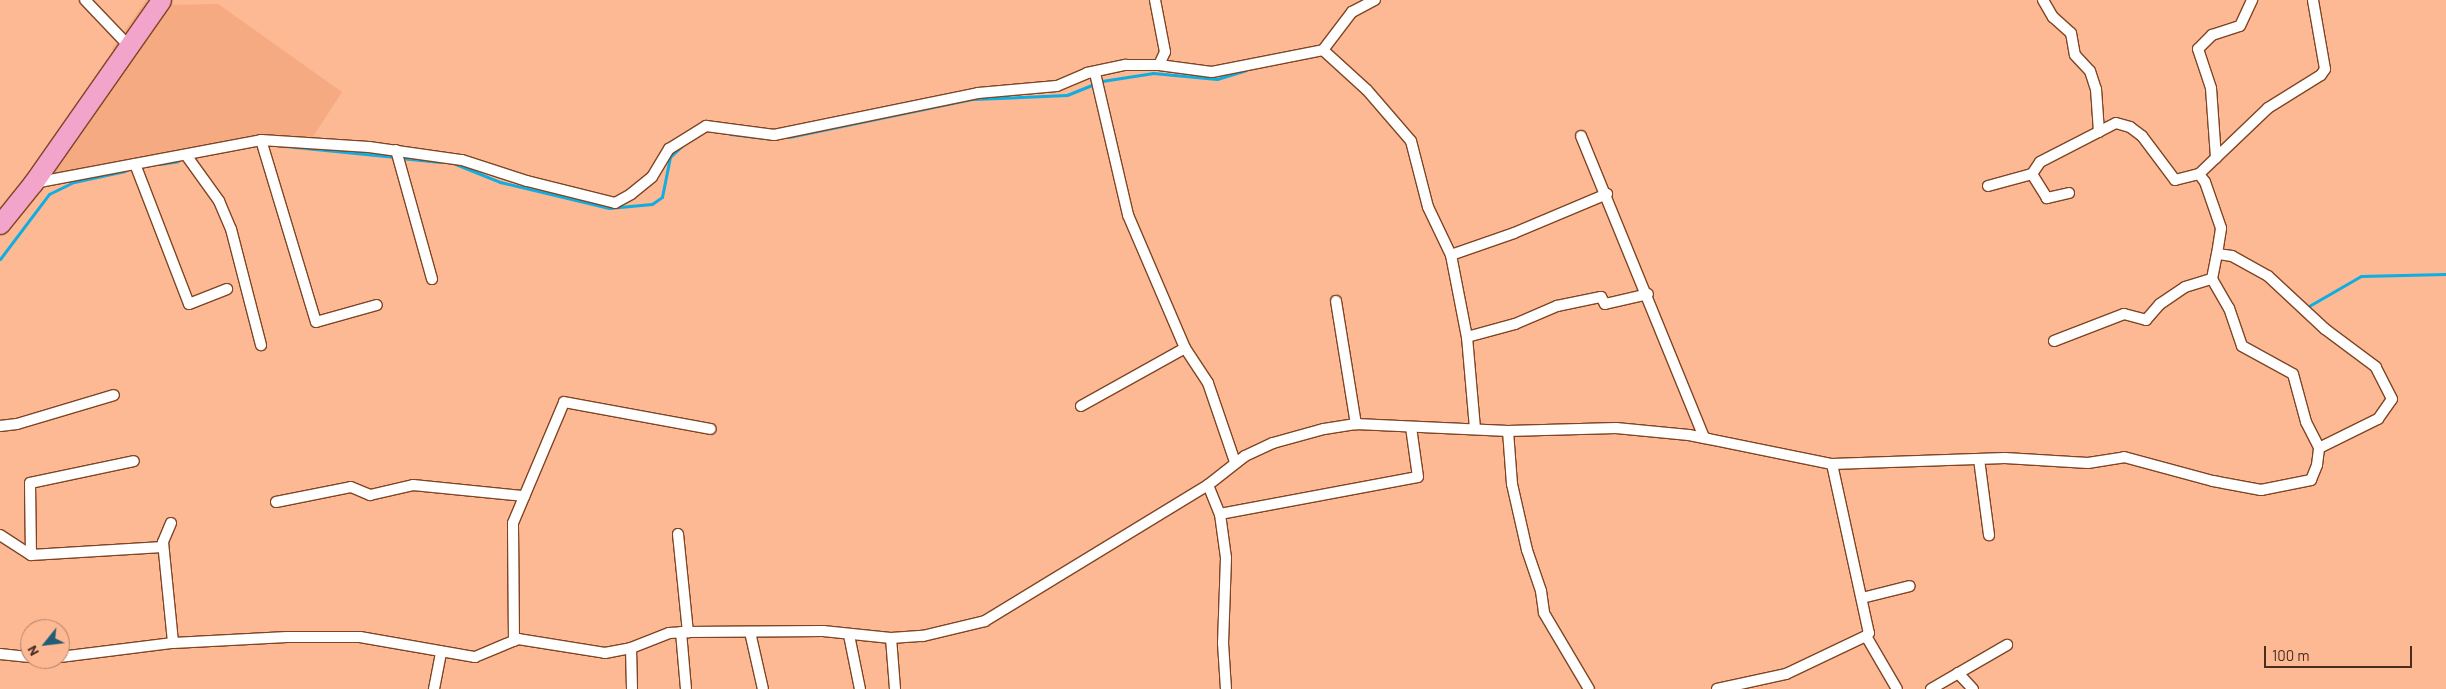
<!DOCTYPE html>
<style>
body{margin:0}
#map{position:relative;width:2446px;height:689px;overflow:hidden;background:#fdb894;font-family:Barlow,sans-serif}
div>[style]{position:absolute}
.built>*{inset:0;background:#f5aa82}
.stream>*{height:3px;margin:-1.5px;padding:0 1.5px;transform-origin:1.5px;border-radius:1.5px;background:#0eaee2}
.roads{filter:drop-shadow(1px 0 #7f4523) drop-shadow(-1px 0 #7f4523) drop-shadow(0 1px #7f4523) drop-shadow(0 -1px #7f4523)}
.street>*{height:10px;margin:-5px;padding:0 5px;transform-origin:5px;border-radius:5px;background:#fff}
.highway>*{height:19px;margin:-9.5px;padding:0 9.5px;transform-origin:9.5px;border-radius:9.5px;background:#f3a4cb}
span{translate:-50% -50%;white-space:nowrap;text-align:center;line-height:1.15;-webkit-text-stroke:4.5px #fdb894;paint-order:stroke}
.north{position:absolute;left:20px;top:619px;width:50px;height:50px;box-sizing:border-box;background:#fdb894;border:1px solid #b58166;border-radius:50%;rotate:241deg;font-size:14px;font-weight:700;line-height:20px;text-align:center;color:#492e20}
.north::after{content:'';display:block;margin:auto;width:18px;height:22px;background:#225d75;clip-path:polygon(50% 0,100% 100%,50% 72%,0 100%)}
.scale{position:absolute;left:2264px;top:646px;width:148px;height:22px;box-sizing:border-box;border:2px solid #492e20;border-top:0;padding-left:6px;font-size:15px;line-height:18px;white-space:nowrap;color:#492e20;-webkit-text-stroke:4px #fdb894;paint-order:stroke}
</style>
<div id="map">
<div class="built">
<div style="clip-path:polygon(146px 0,174px 0,171px 5px,218px 4px,342px 92px,309px 143px,262px 136px,28px 181px,117px 54px,112px 49px)"></div>
</div>
<div class="stream">
<div style="left:730px;top:134px;width:43px;rotate:6.6deg"></div>
<div style="left:789px;top:137px;width:188px;rotate:-11.7deg"></div>
<div style="left:973px;top:99px;width:94px;rotate:-2.4deg"></div>
<div style="left:1067px;top:95px;width:38px;rotate:-22deg"></div>
<div style="left:1102px;top:81px;width:52px;rotate:-8.9deg"></div>
<div style="left:1153px;top:73px;width:64px;rotate:5.4deg"></div>
<div style="left:1217px;top:79px;width:30px;rotate:-17deg"></div>
<div style="left:275px;top:145px;width:121px;rotate:5.7deg"></div>
<div style="left:401px;top:158px;width:39px;rotate:6deg"></div>
<div style="left:453px;top:163px;width:51px;rotate:22deg"></div>
<div style="left:500px;top:182px;width:112px;rotate:13.4deg"></div>
<div style="left:609px;top:208px;width:43px;rotate:-5.3deg"></div>
<div style="left:652px;top:204px;width:12px;rotate:-35deg"></div>
<div style="left:662px;top:197px;width:41px;rotate:-78.7deg"></div>
<div style="left:670px;top:157px;width:18px;rotate:-43deg"></div>
<div style="left:160px;top:164px;width:18px;rotate:-9deg"></div>
<div style="left:0;top:259px;width:81px;rotate:-53deg"></div>
<div style="left:49px;top:194px;width:28px;rotate:-26deg"></div>
<div style="left:74px;top:182px;width:52px;rotate:-12.2deg"></div>
<div style="left:2309px;top:306px;width:60px;rotate:-30deg"></div>
<div style="left:2361px;top:276px;width:85px;rotate:-1.3deg"></div>
</div>
<div class="roads">
<div class="street">
<div style="left:85px;top:0;width:62px;rotate:46.3deg"></div>
<div style="left:1155px;top:0;width:53px;rotate:79.1deg"></div>
<div style="left:1165px;top:52px;width:14px;rotate:115deg"></div>
<div style="left:2043px;top:0;width:20px;rotate:60deg"></div>
<div style="left:2053px;top:17px;width:24px;rotate:42deg"></div>
<div style="left:2071px;top:33px;width:22px;rotate:80deg"></div>
<div style="left:2075px;top:55px;width:22px;rotate:47deg"></div>
<div style="left:2090px;top:71px;width:19px;rotate:72deg"></div>
<div style="left:2096px;top:89px;width:43px;rotate:86deg"></div>
<div style="left:1323px;top:50px;width:59px;rotate:42.3deg"></div>
<div style="left:1367px;top:90px;width:67px;rotate:49.2deg"></div>
<div style="left:1411px;top:141px;width:68px;rotate:75.6deg"></div>
<div style="left:1428px;top:207px;width:53px;rotate:64.4deg"></div>
<div style="left:1451px;top:255px;width:84px;rotate:79deg"></div>
<div style="left:1467px;top:337px;width:92px;rotate:85deg"></div>
<div style="left:1095px;top:73px;width:146px;rotate:76.9deg"></div>
<div style="left:1128px;top:215px;width:145px;rotate:66.8deg"></div>
<div style="left:1185px;top:348px;width:42px;rotate:56.7deg"></div>
<div style="left:1208px;top:383px;width:83px;rotate:71.1deg"></div>
<div style="left:1581px;top:136px;width:326px;rotate:67.8deg"></div>
<div style="left:261px;top:140px;width:190px;rotate:73.2deg"></div>
<div style="left:316px;top:322px;width:63px;rotate:-15.6deg"></div>
<div style="left:396px;top:150px;width:134px;rotate:74.4deg"></div>
<div style="left:186px;top:155px;width:57px;rotate:54.3deg"></div>
<div style="left:219px;top:201px;width:30px;rotate:67deg"></div>
<div style="left:231px;top:229px;width:120px;rotate:75.5deg"></div>
<div style="left:2216px;top:158px;width:70px;rotate:-94.1deg"></div>
<div style="left:2211px;top:88px;width:41px;rotate:-108.4deg"></div>
<div style="left:2198px;top:49px;width:20px;rotate:-45deg"></div>
<div style="left:2212px;top:35px;width:29px;rotate:-18deg"></div>
<div style="left:2240px;top:26px;width:29px;rotate:-65deg"></div>
<div style="left:135px;top:164px;width:150px;rotate:68.9deg"></div>
<div style="left:189px;top:304px;width:41px;rotate:-21.5deg"></div>
<div style="left:34px;top:183px;width:231px;rotate:-10.7deg"></div>
<div style="left:261px;top:140px;width:108px;rotate:3.7deg"></div>
<div style="left:369px;top:147px;width:94px;rotate:8deg"></div>
<div style="left:462px;top:160px;width:68px;rotate:17.9deg"></div>
<div style="left:527px;top:181px;width:91px;rotate:14deg"></div>
<div style="left:615px;top:203px;width:18px;rotate:-29deg"></div>
<div style="left:631px;top:194px;width:27px;rotate:-39deg"></div>
<div style="left:652px;top:177px;width:33px;rotate:-59deg"></div>
<div style="left:669px;top:149px;width:44px;rotate:-31.9deg"></div>
<div style="left:706px;top:126px;width:69px;rotate:7.5deg"></div>
<div style="left:774px;top:135px;width:208px;rotate:-11.6deg"></div>
<div style="left:978px;top:93px;width:79px;rotate:-5.1deg"></div>
<div style="left:1057px;top:86px;width:33px;rotate:-23deg"></div>
<div style="left:1087px;top:73px;width:40px;rotate:-12deg"></div>
<div style="left:1126px;top:65px;width:33px"></div>
<div style="left:1159px;top:65px;width:53px;rotate:7.5deg"></div>
<div style="left:1212px;top:72px;width:113px;rotate:-11.2deg"></div>
<div style="left:1323px;top:50px;width:48px;rotate:-52.7deg"></div>
<div style="left:1352px;top:12px;width:26px;rotate:-28deg"></div>
<div style="left:1988px;top:186px;width:46px;rotate:-15.3deg"></div>
<div style="left:2069px;top:193px;width:23px;rotate:167deg"></div>
<div style="left:2047px;top:198px;width:28px;rotate:-122deg"></div>
<div style="left:2032px;top:174px;width:14px;rotate:-56deg"></div>
<div style="left:2040px;top:162px;width:85px;rotate:-27.2deg"></div>
<div style="left:2116px;top:123px;width:15px;rotate:16deg"></div>
<div style="left:2130px;top:127px;width:15px;rotate:37deg"></div>
<div style="left:2142px;top:136px;width:55px;rotate:53.1deg"></div>
<div style="left:2175px;top:180px;width:25px;rotate:-14deg"></div>
<div style="left:2199px;top:174px;width:95px;rotate:-43.7deg"></div>
<div style="left:2268px;top:108px;width:62px;rotate:-31.9deg"></div>
<div style="left:2321px;top:75px;width:7px;rotate:-56deg"></div>
<div style="left:2325px;top:69px;width:70px;rotate:-99.9deg"></div>
<div style="left:1451px;top:255px;width:67px;rotate:-19.2deg"></div>
<div style="left:1514px;top:233px;width:101px;rotate:-22.8deg"></div>
<div style="left:2212px;top:279px;width:34px;rotate:60deg"></div>
<div style="left:2229px;top:308px;width:40px;rotate:71.1deg"></div>
<div style="left:2242px;top:346px;width:58px;rotate:28.8deg"></div>
<div style="left:2293px;top:374px;width:50px;rotate:74.8deg"></div>
<div style="left:2306px;top:422px;width:29px;rotate:63deg"></div>
<div style="left:1336px;top:301px;width:125px;rotate:80.8deg"></div>
<div style="left:1467px;top:337px;width:50px;rotate:-15.2deg"></div>
<div style="left:1515px;top:324px;width:46px;rotate:-23.2deg"></div>
<div style="left:1557px;top:306px;width:45px;rotate:-11.6deg"></div>
<div style="left:1601px;top:297px;width:8px;rotate:60deg"></div>
<div style="left:1605px;top:304px;width:44px;rotate:-13.1deg"></div>
<div style="left:2054px;top:341px;width:75px;rotate:-21.1deg"></div>
<div style="left:2124px;top:314px;width:23px;rotate:15deg"></div>
<div style="left:2146px;top:320px;width:21px;rotate:-49deg"></div>
<div style="left:2160px;top:304px;width:30px;rotate:-34deg"></div>
<div style="left:2185px;top:287px;width:28px;rotate:-17deg"></div>
<div style="left:2212px;top:279px;width:25px;rotate:-79deg"></div>
<div style="left:1081px;top:406px;width:119px;rotate:-29.1deg"></div>
<div style="left:0;top:426px;width:17px;rotate:-7deg"></div>
<div style="left:17px;top:424px;width:101px;rotate:-16.6deg"></div>
<div style="left:1508px;top:431px;width:53px;rotate:85.7deg"></div>
<div style="left:1512px;top:484px;width:68px;rotate:77.2deg"></div>
<div style="left:1527px;top:550px;width:43px;rotate:71.1deg"></div>
<div style="left:1541px;top:591px;width:22px;rotate:82deg"></div>
<div style="left:1544px;top:613px;width:88px;rotate:59.4deg"></div>
<div style="left:1979px;top:459px;width:77px;rotate:82.5deg"></div>
<div style="left:1832px;top:464px;width:173px;rotate:77.7deg"></div>
<div style="left:1869px;top:633px;width:4px;rotate:135deg"></div>
<div style="left:1866px;top:636px;width:61px;rotate:59.7deg"></div>
<div style="left:1208px;top:485px;width:31px;rotate:68deg"></div>
<div style="left:1220px;top:514px;width:44px;rotate:82.2deg"></div>
<div style="left:1226px;top:558px;width:85px;rotate:92deg"></div>
<div style="left:1223px;top:643px;width:46px;rotate:86.3deg"></div>
<div style="left:276px;top:502px;width:76px;rotate:-11.3deg"></div>
<div style="left:351px;top:487px;width:21px;rotate:23deg"></div>
<div style="left:370px;top:495px;width:44px;rotate:-13.1deg"></div>
<div style="left:413px;top:485px;width:112px;rotate:5.7deg"></div>
<div style="left:1220px;top:514px;width:201px;rotate:-10.6deg"></div>
<div style="left:1418px;top:477px;width:50px;rotate:-98deg"></div>
<div style="left:171px;top:523px;width:21px;rotate:113deg"></div>
<div style="left:163px;top:542px;width:101px;rotate:84.3deg"></div>
<div style="left:678px;top:534px;width:99px;rotate:84.2deg"></div>
<div style="left:0;top:535px;width:37px;rotate:33deg"></div>
<div style="left:31px;top:555px;width:132px;rotate:-3.5deg"></div>
<div style="left:31px;top:555px;width:72px;rotate:-90.8deg"></div>
<div style="left:30px;top:483px;width:106px;rotate:-11.9deg"></div>
<div style="left:1862px;top:598px;width:49px;rotate:-14deg"></div>
<div style="left:681px;top:632px;width:57px;rotate:85deg"></div>
<div style="left:750px;top:632px;width:58px;rotate:77.2deg"></div>
<div style="left:849px;top:635px;width:55px;rotate:78.5deg"></div>
<div style="left:891px;top:638px;width:51px;rotate:85.5deg"></div>
<div style="left:514px;top:641px;width:118px;rotate:-90.5deg"></div>
<div style="left:513px;top:523px;width:131px;rotate:-67.1deg"></div>
<div style="left:564px;top:402px;width:149px;rotate:10.4deg"></div>
<div style="left:631px;top:648px;width:41px;rotate:88.6deg"></div>
<div style="left:0;top:654px;width:30px;rotate:6deg"></div>
<div style="left:60px;top:657px;width:114px;rotate:-7.1deg"></div>
<div style="left:173px;top:643px;width:114px;rotate:-3deg"></div>
<div style="left:287px;top:637px;width:73px"></div>
<div style="left:360px;top:637px;width:117px;rotate:9.9deg"></div>
<div style="left:475px;top:657px;width:47px;rotate:-22.7deg"></div>
<div style="left:518px;top:639px;width:88px;rotate:9.1deg"></div>
<div style="left:605px;top:653px;width:26px;rotate:-11deg"></div>
<div style="left:631px;top:648px;width:41px;rotate:-21.5deg"></div>
<div style="left:669px;top:633px;width:19px;rotate:-3deg"></div>
<div style="left:688px;top:632px;width:135px;rotate:-0.4deg"></div>
<div style="left:823px;top:631px;width:68px;rotate:5.9deg"></div>
<div style="left:891px;top:638px;width:32px;rotate:-4deg"></div>
<div style="left:923px;top:636px;width:64px;rotate:-13.6deg"></div>
<div style="left:985px;top:621px;width:261px;rotate:-31.4deg"></div>
<div style="left:1208px;top:485px;width:47px;rotate:-38.1deg"></div>
<div style="left:1245px;top:456px;width:31px;rotate:-25deg"></div>
<div style="left:1273px;top:443px;width:53px;rotate:-15.4deg"></div>
<div style="left:1324px;top:429px;width:32px;rotate:-9deg"></div>
<div style="left:1356px;top:424px;width:152px;rotate:2.6deg"></div>
<div style="left:1508px;top:431px;width:108px;rotate:-1.6deg"></div>
<div style="left:1616px;top:428px;width:73px;rotate:5.5deg"></div>
<div style="left:1689px;top:435px;width:146px;rotate:11.5deg"></div>
<div style="left:1832px;top:464px;width:173px;rotate:-2deg"></div>
<div style="left:2005px;top:458px;width:83px;rotate:3.4deg"></div>
<div style="left:2088px;top:463px;width:36px;rotate:-9deg"></div>
<div style="left:2124px;top:457px;width:92px;rotate:15.1deg"></div>
<div style="left:2213px;top:481px;width:49px;rotate:10.6deg"></div>
<div style="left:2261px;top:490px;width:51px;rotate:-11.3deg"></div>
<div style="left:2311px;top:480px;width:16px;rotate:-68deg"></div>
<div style="left:2317px;top:465px;width:17px;rotate:-83deg"></div>
<div style="left:2319px;top:448px;width:66px;rotate:-26.2deg"></div>
<div style="left:2378px;top:419px;width:24px;rotate:-55deg"></div>
<div style="left:2392px;top:399px;width:36px;rotate:-117deg"></div>
<div style="left:2376px;top:367px;width:64px;rotate:-143.3deg"></div>
<div style="left:2325px;top:329px;width:78px;rotate:-137.1deg"></div>
<div style="left:2268px;top:276px;width:41px;rotate:-150.9deg"></div>
<div style="left:2232px;top:256px;width:15px;rotate:-172deg"></div>
<div style="left:2217px;top:254px;width:26px;rotate:-81deg"></div>
<div style="left:2221px;top:228px;width:49px;rotate:-109.2deg"></div>
<div style="left:2205px;top:182px;width:10px;rotate:-127deg"></div>
<div style="left:1958px;top:673px;width:22px;rotate:47deg"></div>
<div style="left:434px;top:689px;width:38px;rotate:-79deg"></div>
<div style="left:1717px;top:689px;width:71px;rotate:-12.3deg"></div>
<div style="left:1786px;top:674px;width:89px;rotate:-25.4deg"></div>
<div style="left:1931px;top:689px;width:88px;rotate:-30.1deg"></div>
</div>
<div class="highway">
<div style="left:0;top:224px;width:53px;rotate:-51.2deg"></div>
<div style="left:33px;top:183px;width:223px;rotate:-55deg"></div>
</div>
</div>
<div class="north">N</div>
<div class="scale">100 m</div>
</div>
